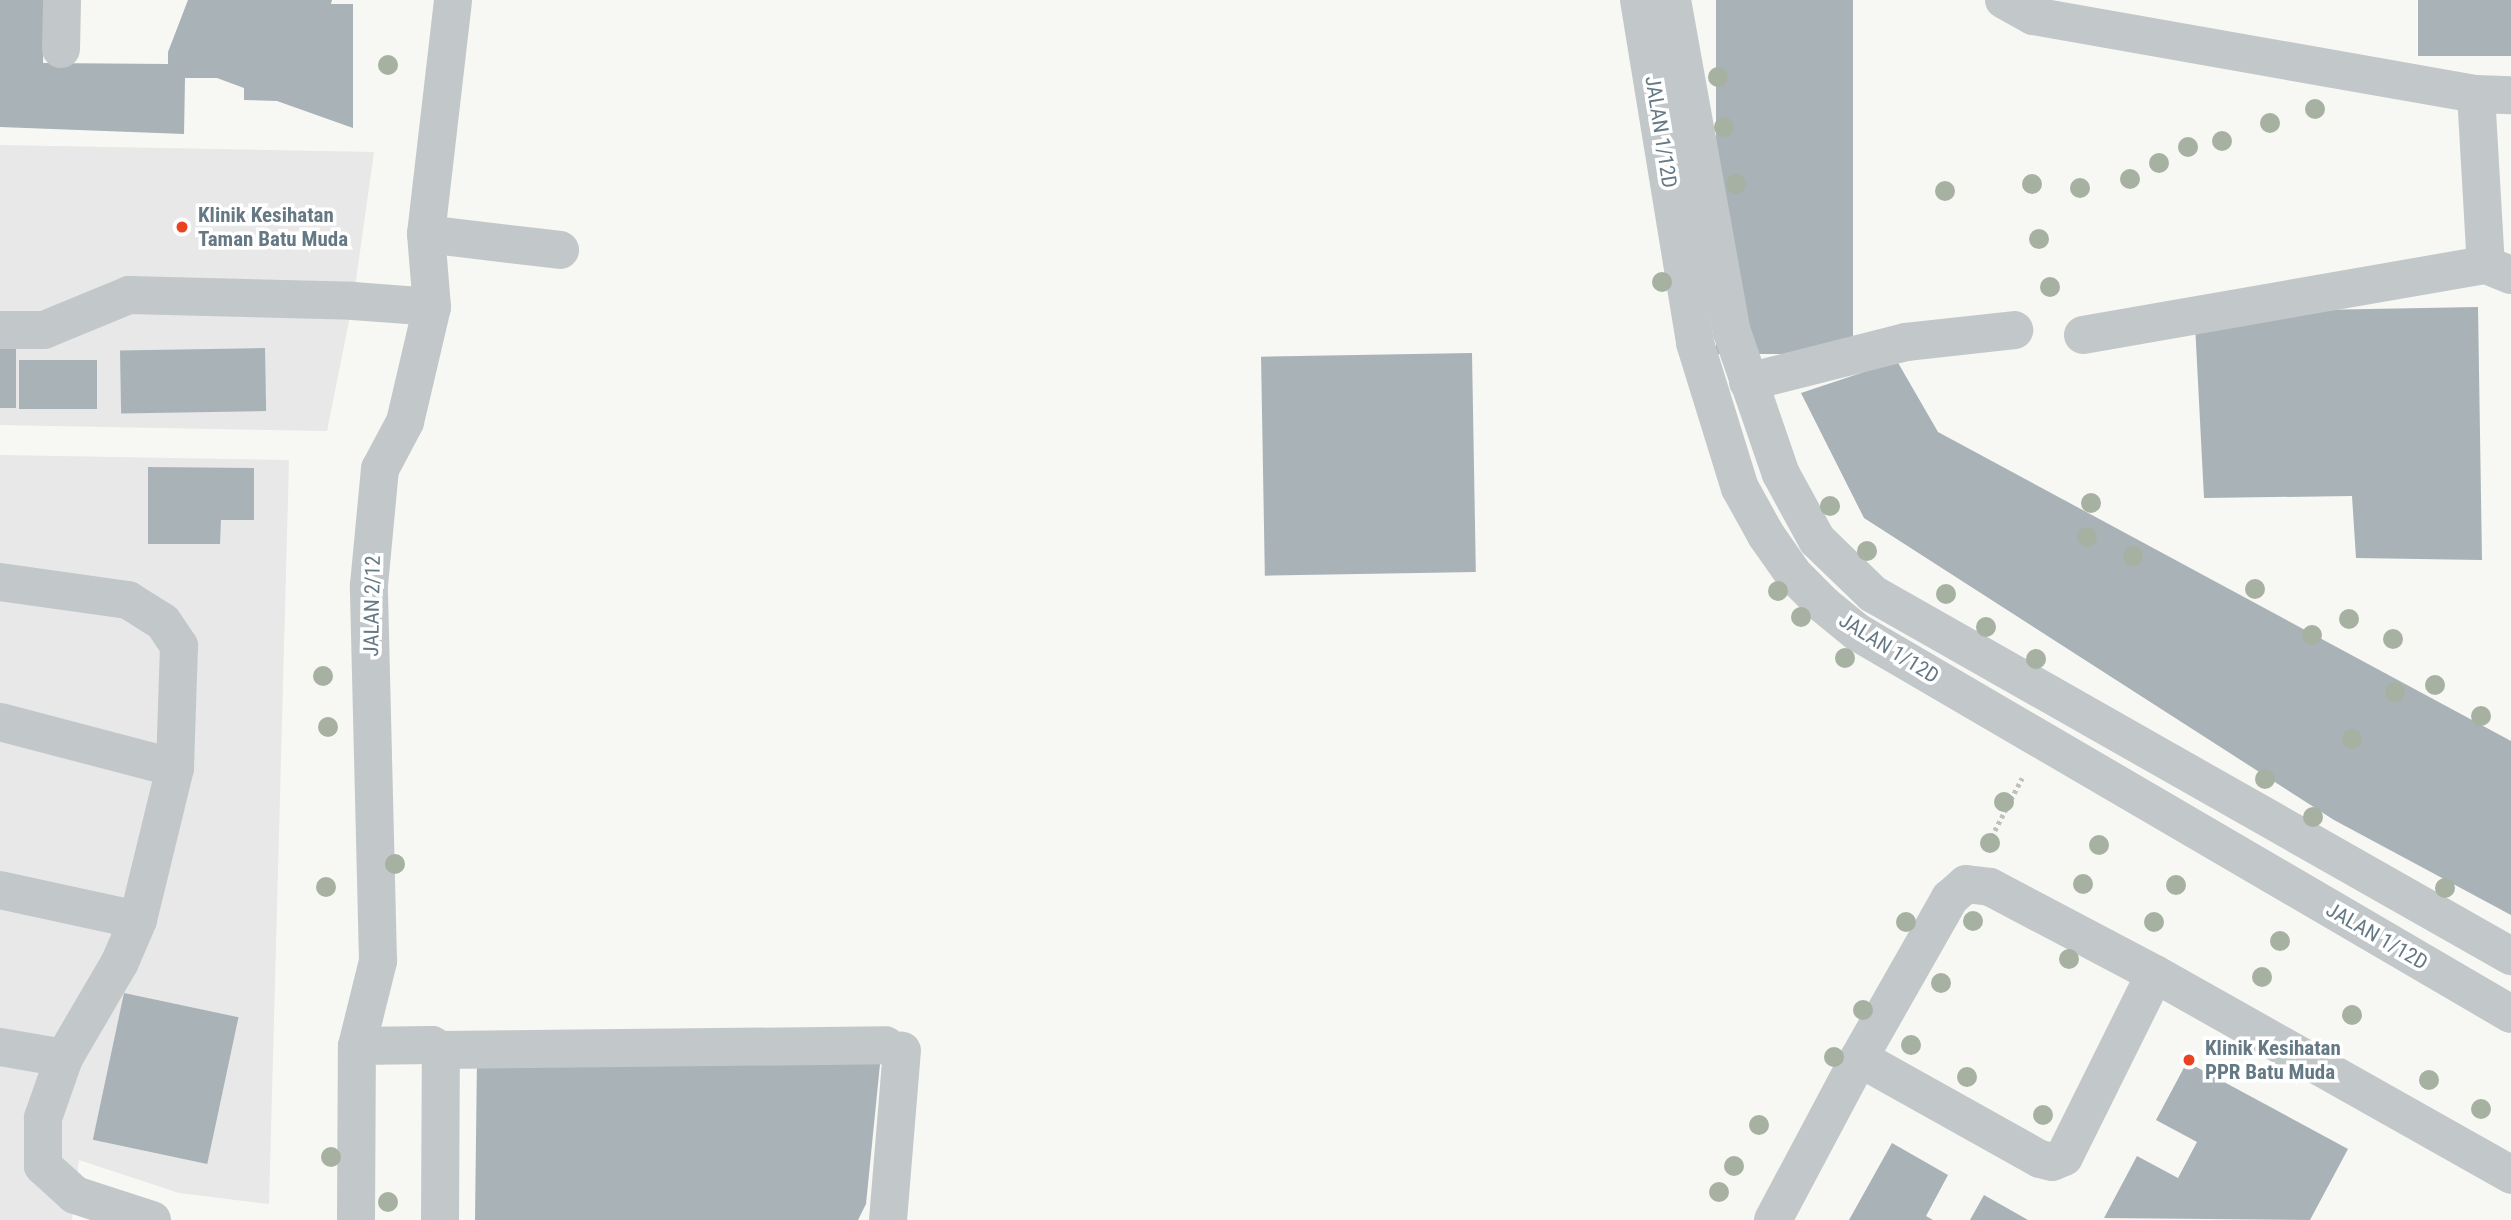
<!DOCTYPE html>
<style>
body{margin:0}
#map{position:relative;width:2511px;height:1220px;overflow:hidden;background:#f7f7f3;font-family:"Roboto Condensed",sans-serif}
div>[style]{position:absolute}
.built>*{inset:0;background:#e7e8e7}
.building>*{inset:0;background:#a8b2b7;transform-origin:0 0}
.path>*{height:4.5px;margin-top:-2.25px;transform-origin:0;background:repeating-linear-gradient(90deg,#bec0c2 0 3.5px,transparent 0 7px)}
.minor>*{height:38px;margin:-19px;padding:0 19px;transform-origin:19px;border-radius:19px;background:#c2c7c9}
.trees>*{width:20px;height:20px;margin:-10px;border-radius:50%;background:#a7b1a2}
.dots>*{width:19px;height:19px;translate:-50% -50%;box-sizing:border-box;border:4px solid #fff;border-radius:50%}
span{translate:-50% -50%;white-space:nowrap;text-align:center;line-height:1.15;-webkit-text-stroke:7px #fff;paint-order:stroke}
.street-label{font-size:21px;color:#657985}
.poi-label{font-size:21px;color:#657985;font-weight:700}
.left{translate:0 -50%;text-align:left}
</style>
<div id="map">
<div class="built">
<div style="clip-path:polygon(0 145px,374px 152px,353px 301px,327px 431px,0 425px)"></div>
<div style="clip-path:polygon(0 455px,289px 460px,269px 1204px,179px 1193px,79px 1160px,72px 1220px,0 1220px)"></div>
</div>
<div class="building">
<div style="clip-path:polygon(0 0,44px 0,43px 63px,168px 64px,168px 52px,188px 0,332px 0,331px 4px,353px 4px,353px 128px,277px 101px,244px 100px,244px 88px,217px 78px,185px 78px,184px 134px,0 127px)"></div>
<div style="left:1716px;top:0;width:137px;height:354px"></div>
<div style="left:2418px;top:0;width:93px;height:56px"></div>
<div style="clip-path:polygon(2478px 307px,2482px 560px,2356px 558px,2352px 496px,2204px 498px,2195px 324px,2316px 310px)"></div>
<div style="left:265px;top:348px;width:63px;height:145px;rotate:89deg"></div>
<div style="left:0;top:349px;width:16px;height:59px"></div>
<div style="left:1472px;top:353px;width:219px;height:211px;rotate:89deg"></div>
<div style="left:19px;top:360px;width:78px;height:49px"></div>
<div style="clip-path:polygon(1897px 361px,1938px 432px,2511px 741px,2511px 915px,2334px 820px,1864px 518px,1801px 393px)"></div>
<div style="clip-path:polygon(148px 467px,254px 468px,254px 520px,221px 520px,220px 544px,148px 544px)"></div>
<div style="left:124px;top:993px;width:117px;height:150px;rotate:12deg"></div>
<div style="clip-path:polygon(477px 1058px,880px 1064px,866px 1204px,858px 1220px,475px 1220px)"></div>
<div style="clip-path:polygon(2187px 1062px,2348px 1149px,2310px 1220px,2104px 1218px,2137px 1156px,2178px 1178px,2197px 1142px,2156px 1120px)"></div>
<div style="clip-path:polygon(1892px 1143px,1948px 1175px,1926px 1216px,1933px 1220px,1849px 1220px)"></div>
<div style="clip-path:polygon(1984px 1195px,2028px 1220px,1970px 1220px)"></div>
</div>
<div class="path">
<div style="left:1985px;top:849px;width:80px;rotate:-62.5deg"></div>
</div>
<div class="minor">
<div style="left:1639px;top:0;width:348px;rotate:80.7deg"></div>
<div style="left:1695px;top:343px;width:152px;rotate:72.8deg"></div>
<div style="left:1740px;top:488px;width:54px;rotate:61deg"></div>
<div style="left:1766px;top:535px;width:49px;rotate:55deg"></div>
<div style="left:1794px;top:575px;width:42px;rotate:45deg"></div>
<div style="left:1824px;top:605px;width:43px;rotate:39.3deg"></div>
<div style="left:1857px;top:632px;width:757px;rotate:30.29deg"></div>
<div style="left:1672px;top:0;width:337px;rotate:79.8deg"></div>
<div style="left:1732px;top:332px;width:150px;rotate:71deg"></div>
<div style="left:1781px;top:474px;width:75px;rotate:61.4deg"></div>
<div style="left:1817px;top:540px;width:78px;rotate:44deg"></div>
<div style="left:1873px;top:594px;width:734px;rotate:29.57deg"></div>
<div style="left:2004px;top:0;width:33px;rotate:29deg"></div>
<div style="left:2033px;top:16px;width:450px;rotate:10deg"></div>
<div style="left:2476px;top:94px;width:35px;rotate:2deg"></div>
<div style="left:61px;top:49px;width:49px;rotate:-88.8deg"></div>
<div style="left:2476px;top:94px;width:171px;rotate:86.7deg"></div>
<div style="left:2486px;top:265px;width:27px;rotate:22deg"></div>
<div style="left:426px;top:234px;width:135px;rotate:6.8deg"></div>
<div style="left:0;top:330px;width:44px"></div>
<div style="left:44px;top:330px;width:92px;rotate:-22.4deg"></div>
<div style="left:129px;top:295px;width:224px;rotate:1.5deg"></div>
<div style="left:353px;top:301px;width:79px;rotate:4.3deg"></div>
<div style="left:2083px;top:335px;width:409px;rotate:-9.9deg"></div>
<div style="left:1748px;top:382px;width:163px;rotate:-14.2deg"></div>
<div style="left:1906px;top:342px;width:109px;rotate:-6.3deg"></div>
<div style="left:0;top:582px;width:129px;rotate:8deg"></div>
<div style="left:128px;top:600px;width:41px;rotate:32.2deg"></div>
<div style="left:163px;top:622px;width:29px;rotate:56deg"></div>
<div style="left:179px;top:646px;width:122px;rotate:91.9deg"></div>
<div style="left:0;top:722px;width:181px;rotate:14.7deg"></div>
<div style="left:175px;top:768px;width:156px;rotate:103.7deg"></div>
<div style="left:138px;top:920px;width:46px;rotate:113.2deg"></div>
<div style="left:120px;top:962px;width:111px;rotate:120.3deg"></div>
<div style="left:64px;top:1058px;width:64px;rotate:109.3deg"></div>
<div style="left:43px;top:1118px;width:48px;rotate:90deg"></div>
<div style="left:43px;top:1166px;width:43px;rotate:42.2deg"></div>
<div style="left:75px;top:1195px;width:81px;rotate:18deg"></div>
<div style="left:0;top:890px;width:141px;rotate:12.3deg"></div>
<div style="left:357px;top:1046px;width:75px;rotate:-0.8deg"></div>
<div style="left:432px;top:1045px;width:10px;rotate:29deg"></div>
<div style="left:0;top:1047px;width:65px;rotate:9.8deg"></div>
<div style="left:1859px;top:1058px;width:207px;rotate:29.2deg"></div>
<div style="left:2040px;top:1159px;width:12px;rotate:14deg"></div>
<div style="left:2052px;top:1162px;width:13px;rotate:-23deg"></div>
<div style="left:2064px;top:1157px;width:204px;rotate:-63.6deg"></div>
<div style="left:356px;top:1220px;width:174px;rotate:-89.7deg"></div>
<div style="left:357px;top:1046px;width:88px;rotate:-76.1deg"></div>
<div style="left:378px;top:961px;width:376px;rotate:-91.4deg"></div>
<div style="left:369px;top:585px;width:117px;rotate:-84.6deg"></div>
<div style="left:380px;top:469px;width:53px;rotate:-62deg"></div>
<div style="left:405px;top:422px;width:118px;rotate:-76.8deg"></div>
<div style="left:432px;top:307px;width:73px;rotate:-94.7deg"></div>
<div style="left:426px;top:234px;width:236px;rotate:-83.4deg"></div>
<div style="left:440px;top:1220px;width:170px;rotate:-89.7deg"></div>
<div style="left:441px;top:1050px;width:445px;rotate:-0.6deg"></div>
<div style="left:888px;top:1220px;width:170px;rotate:-85.3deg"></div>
<div style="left:1773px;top:1220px;width:183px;rotate:-62deg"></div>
<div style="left:1859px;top:1058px;width:184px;rotate:-60.4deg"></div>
<div style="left:1950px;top:898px;width:21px;rotate:-41deg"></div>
<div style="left:1966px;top:884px;width:24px;rotate:7deg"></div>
<div style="left:1990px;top:887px;width:187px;rotate:27.8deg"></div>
<div style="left:2155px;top:974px;width:409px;rotate:29.4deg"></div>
</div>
<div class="trees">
<div style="left:388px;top:65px"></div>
<div style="left:1718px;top:77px"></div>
<div style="left:2315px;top:109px"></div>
<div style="left:2270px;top:123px"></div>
<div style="left:1724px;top:127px"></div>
<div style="left:2222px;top:141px"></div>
<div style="left:2188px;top:147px"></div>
<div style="left:2159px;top:163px"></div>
<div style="left:2130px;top:179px"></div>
<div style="left:1736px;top:184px"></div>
<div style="left:2032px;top:184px"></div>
<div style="left:2080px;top:188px"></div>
<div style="left:1945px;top:191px"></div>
<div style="left:2039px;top:239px"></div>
<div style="left:1662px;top:282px"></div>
<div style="left:2050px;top:287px"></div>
<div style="left:2091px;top:503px"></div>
<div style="left:1830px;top:506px"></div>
<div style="left:2087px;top:537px"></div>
<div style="left:1867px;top:551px"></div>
<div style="left:2133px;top:556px"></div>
<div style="left:2255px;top:589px"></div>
<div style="left:1778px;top:591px"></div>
<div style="left:1946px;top:594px"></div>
<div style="left:1801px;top:617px"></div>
<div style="left:2349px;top:619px"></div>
<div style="left:1986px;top:627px"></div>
<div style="left:2312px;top:635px"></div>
<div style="left:2393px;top:639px"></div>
<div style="left:1845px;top:658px"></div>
<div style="left:2036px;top:659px"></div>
<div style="left:323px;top:676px"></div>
<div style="left:2435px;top:685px"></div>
<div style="left:2395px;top:692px"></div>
<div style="left:2481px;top:716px"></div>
<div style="left:328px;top:727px"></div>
<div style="left:2352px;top:739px"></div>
<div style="left:2265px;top:779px"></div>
<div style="left:2004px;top:802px"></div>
<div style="left:2313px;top:817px"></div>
<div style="left:1990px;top:843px"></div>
<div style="left:2099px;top:845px"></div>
<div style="left:395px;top:864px"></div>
<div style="left:2083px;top:884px"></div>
<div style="left:2176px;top:885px"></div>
<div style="left:326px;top:887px"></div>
<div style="left:2445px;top:888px"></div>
<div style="left:1973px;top:921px"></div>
<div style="left:1906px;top:922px"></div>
<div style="left:2154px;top:922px"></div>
<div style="left:2280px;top:941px"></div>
<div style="left:2069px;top:959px"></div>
<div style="left:2262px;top:977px"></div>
<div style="left:1941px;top:983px"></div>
<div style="left:1863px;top:1010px"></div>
<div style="left:2352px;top:1015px"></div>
<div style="left:1911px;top:1045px"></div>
<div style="left:1834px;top:1057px"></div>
<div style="left:1967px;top:1077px"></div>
<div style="left:2429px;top:1080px"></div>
<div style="left:2481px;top:1109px"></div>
<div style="left:2043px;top:1115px"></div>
<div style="left:1759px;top:1125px"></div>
<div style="left:331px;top:1157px"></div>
<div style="left:1734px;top:1166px"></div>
<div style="left:1719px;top:1192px"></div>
<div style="left:388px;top:1202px"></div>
</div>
<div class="dots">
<div style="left:182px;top:227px;background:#e94321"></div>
<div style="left:2189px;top:1060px;background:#e94321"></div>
</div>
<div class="street-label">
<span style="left:1661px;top:132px;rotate:81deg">JALAN 1/12D</span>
<span style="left:372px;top:606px;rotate:-89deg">JALAN 2/12</span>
<span style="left:1889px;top:648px;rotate:32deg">JALAN 1/12D</span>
<span style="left:2377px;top:936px;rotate:30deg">JALAN 1/12D</span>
</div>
<div class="poi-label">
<span class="left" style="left:198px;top:227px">Klinik Kesihatan<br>Taman Batu Muda</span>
<span class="left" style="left:2205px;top:1060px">Klinik Kesihatan<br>PPR Batu Muda</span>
</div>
</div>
